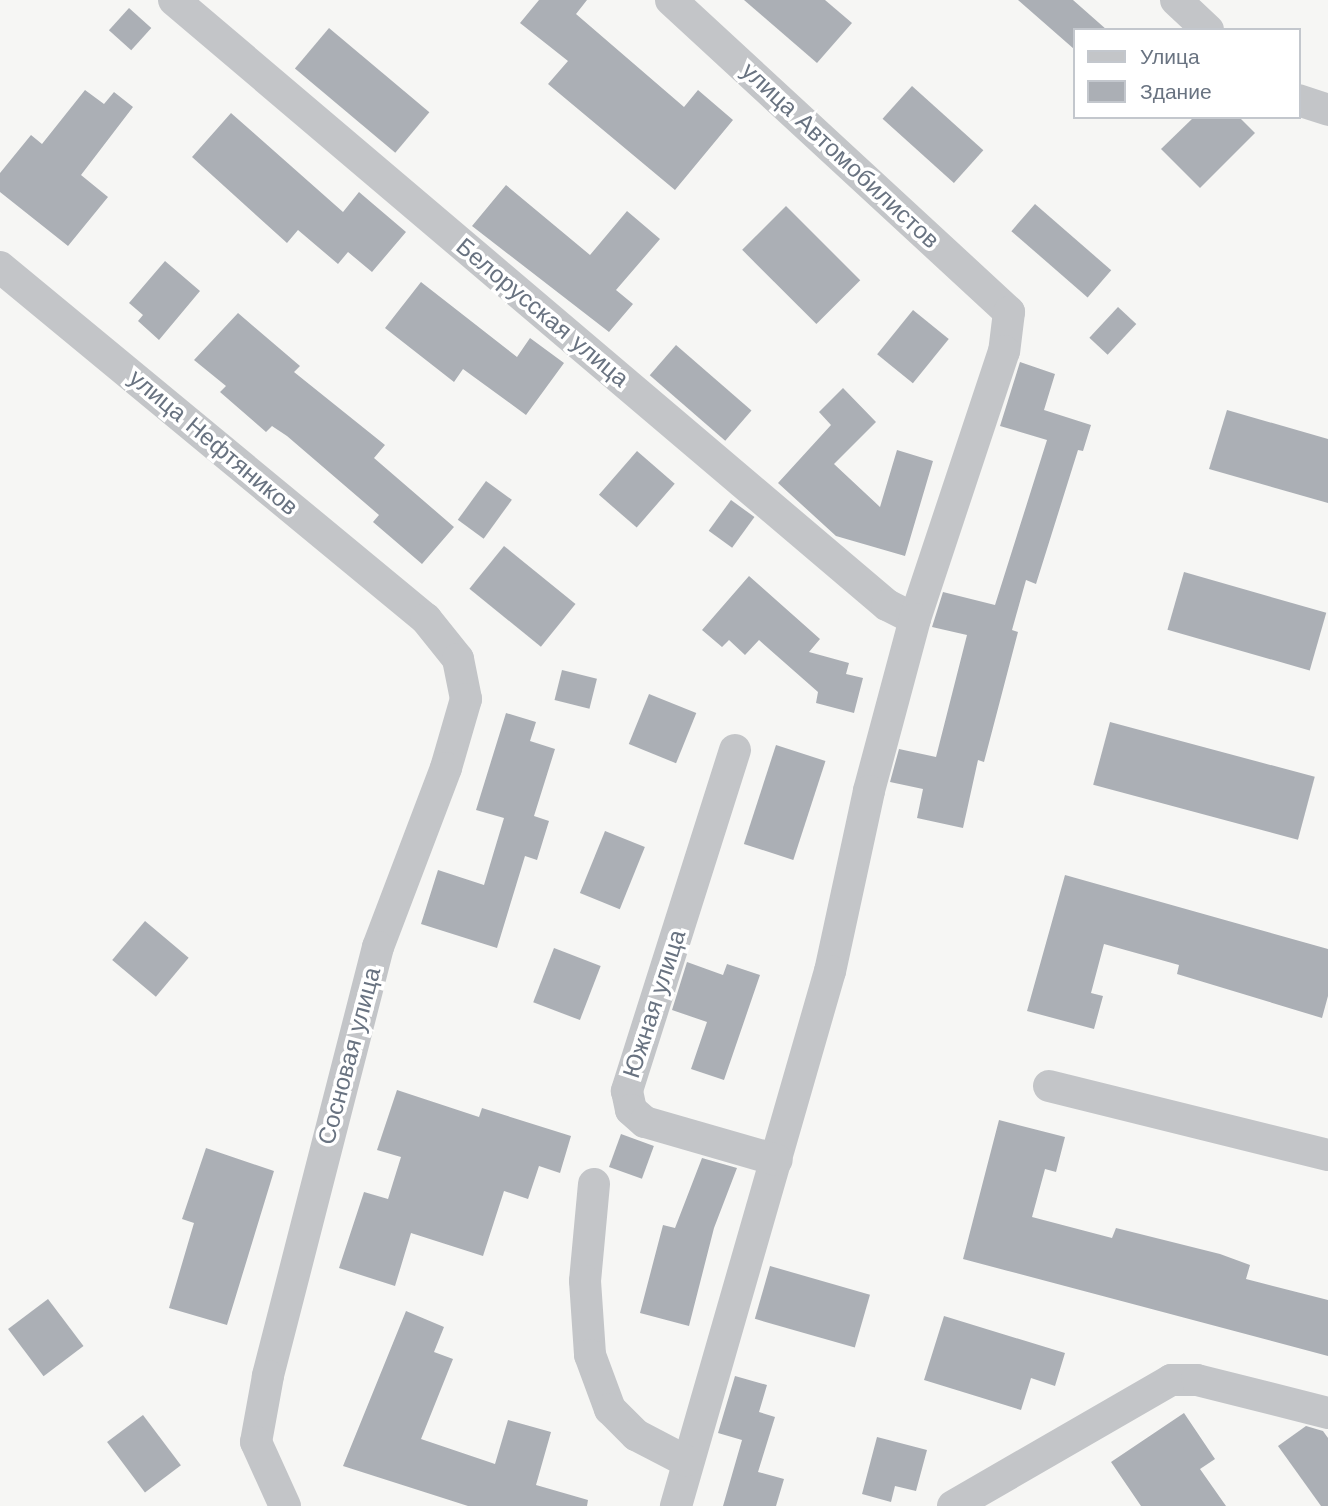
<!DOCTYPE html>
<meta charset="utf-8">
<style>
body{margin:0}
#map{position:relative;width:1328px;height:1506px;overflow:hidden;background:#f6f6f4;font-family:"Work Sans",sans-serif}
div>[style]{position:absolute}
.building>*{inset:0;background:#abafb5;transform-origin:0 0}
.street>*{height:32px;margin:-16px;padding:0 16px;transform-origin:16px;border-radius:16px;background:#c3c5c8}
span{translate:-50% -50%;white-space:nowrap;text-align:center;line-height:1.15;-webkit-text-stroke:7px #fff;paint-order:stroke}
.street-label{font-size:24px;color:#697381}
.legend{position:absolute;left:1073px;top:28px;width:228px;height:91px;box-sizing:border-box;background:#fff;border:2px solid #c3c7cd;margin:0;padding:9px 12px;list-style:none;font-size:21px;color:#697381}
.legend li{display:flex;align-items:center;gap:14px;height:35px}
.legend b{width:35px;border:2px solid #c3c7cd}
</style>
<div id="map">
<div class="building">
<div style="clip-path:polygon(539px 0,587px 0,576px 14px,684px 107px,698px 90px,733px 120px,675px 190px,548px 84px,568px 61px,520px 23px)"></div>
<div style="clip-path:polygon(744px 0,825px 0,852px 23px,817px 63px)"></div>
<div style="clip-path:polygon(1018px 0,1073px 0,1107px 30px,1074px 30px,1074px 49px)"></div>
<div style="left:129px;top:8px;width:30px;height:30px;rotate:42deg"></div>
<div style="left:329px;top:28px;width:131px;height:53px;rotate:40deg"></div>
<div style="left:912px;top:86px;width:96px;height:44px;rotate:42deg"></div>
<div style="clip-path:polygon(85px 90px,104px 104px,114px 92px,133px 107px,81px 175px,108px 197px,68px 246px,0 192px,0 173px,31px 135px,42px 144px)"></div>
<div style="clip-path:polygon(231px 113px,343px 212px,359px 192px,406px 232px,372px 272px,348px 252px,338px 264px,298px 230px,287px 243px,192px 157px)"></div>
<div style="clip-path:polygon(1194px 117px,1239px 117px,1255px 133px,1200px 188px,1161px 149px)"></div>
<div style="clip-path:polygon(506px 185px,590px 255px,627px 211px,660px 239px,616px 290px,633px 304px,609px 332px,472px 226px)"></div>
<div style="left:1035px;top:204px;width:101px;height:36px;rotate:41deg"></div>
<div style="left:786px;top:206px;width:105px;height:62px;rotate:45deg"></div>
<div style="clip-path:polygon(165px 261px,200px 291px,159px 340px,138px 321px,143px 315px,129px 303px)"></div>
<div style="clip-path:polygon(421px 282px,517px 357px,530px 338px,564px 363px,526px 415px,463px 369px,454px 382px,385px 328px)"></div>
<div style="left:1118px;top:307px;width:25px;height:42px;rotate:43deg"></div>
<div style="left:913px;top:310px;width:46px;height:57px;rotate:39deg"></div>
<div style="clip-path:polygon(238px 313px,300px 366px,294px 372px,385px 445px,374px 458px,454px 527px,422px 564px,373px 522px,379px 515px,287px 436px,272px 426px,266px 432px,220px 392px,226px 386px,194px 360px)"></div>
<div style="left:676px;top:345px;width:100px;height:40px;rotate:41deg"></div>
<div style="clip-path:polygon(1020px 362px,1055px 374px,1044px 410px,1091px 425px,1083px 451px,1078px 450px,1036px 584px,1026px 580px,1012px 630px,1018px 632px,984px 762px,978px 760px,963px 828px,917px 818px,923px 789px,890px 782px,899px 749px,936px 757px,967px 635px,932px 627px,943px 592px,995px 605px,1047px 440px,1000px 426px)"></div>
<div style="clip-path:polygon(843px 388px,876px 422px,834px 464px,880px 507px,897px 450px,933px 461px,905px 556px,836px 536px,778px 483px,831px 425px,819px 412px)"></div>
<div style="clip-path:polygon(1227px 410px,1328px 439px,1328px 503px,1209px 469px)"></div>
<div style="left:637px;top:451px;width:50px;height:58px;rotate:41deg"></div>
<div style="left:486px;top:481px;width:32px;height:48px;rotate:36deg"></div>
<div style="left:731px;top:500px;width:29px;height:38px;rotate:36deg"></div>
<div style="left:504px;top:546px;width:92px;height:55px;rotate:39deg"></div>
<div style="left:1184px;top:572px;width:148px;height:60px;rotate:16deg"></div>
<div style="clip-path:polygon(749px 576px,820px 639px,809px 652px,849px 663px,846px 674px,863px 678px,854px 713px,816px 703px,818px 692px,759px 640px,745px 655px,729px 640px,722px 647px,702px 630px)"></div>
<div style="left:562px;top:670px;width:36px;height:31px;rotate:14deg"></div>
<div style="left:649px;top:694px;width:51px;height:54px;rotate:22deg"></div>
<div style="clip-path:polygon(506px 713px,536px 722px,530px 741px,555px 749px,534px 816px,549px 821px,537px 860px,525px 856px,497px 948px,421px 924px,438px 870px,484px 885px,504px 818px,476px 810px)"></div>
<div style="left:1110px;top:722px;width:212px;height:65px;rotate:15deg"></div>
<div style="left:776px;top:745px;width:52px;height:104px;rotate:18deg"></div>
<div style="left:605px;top:831px;width:43px;height:67px;rotate:22deg"></div>
<div style="clip-path:polygon(1065px 875px,1328px 949px,1328px 996px,1322px 1018px,1177px 974px,1179px 965px,1104px 944px,1091px 993px,1103px 996px,1094px 1029px,1027px 1011px)"></div>
<div style="left:145px;top:921px;width:57px;height:51px;rotate:40deg"></div>
<div style="left:554px;top:948px;width:50px;height:58px;rotate:21deg"></div>
<div style="clip-path:polygon(687px 962px,723px 975px,727px 964px,760px 975px,724px 1080px,691px 1069px,707px 1022px,672px 1010px)"></div>
<div style="clip-path:polygon(397px 1090px,479px 1117px,482px 1108px,571px 1136px,560px 1173px,539px 1166px,528px 1199px,504px 1191px,483px 1256px,411px 1233px,395px 1286px,339px 1268px,364px 1192px,388px 1199px,401px 1157px,377px 1150px)"></div>
<div style="clip-path:polygon(999px 1120px,1065px 1137px,1056px 1172px,1045px 1169px,1032px 1217px,1112px 1238px,1116px 1228px,1220px 1254px,1250px 1265px,1246px 1279px,1328px 1300px,1328px 1356px,963px 1259px)"></div>
<div style="left:621px;top:1134px;width:35px;height:35px;rotate:20deg"></div>
<div style="clip-path:polygon(206px 1148px,274px 1171px,227px 1325px,169px 1308px,194px 1223px,182px 1219px)"></div>
<div style="clip-path:polygon(702px 1158px,737px 1168px,714px 1228px,689px 1326px,640px 1313px,663px 1225px,675px 1228px)"></div>
<div style="left:770px;top:1266px;width:104px;height:55px;rotate:16deg"></div>
<div style="left:48px;top:1299px;width:59px;height:50px;rotate:53deg"></div>
<div style="clip-path:polygon(406px 1311px,444px 1327px,434px 1352px,453px 1359px,421px 1439px,495px 1464px,508px 1420px,551px 1432px,536px 1485px,588px 1500px,587px 1506px,468px 1506px,343px 1466px)"></div>
<div style="clip-path:polygon(944px 1316px,1065px 1353px,1055px 1386px,1031px 1378px,1021px 1410px,924px 1380px)"></div>
<div style="clip-path:polygon(735px 1376px,767px 1385px,759px 1412px,775px 1417px,758px 1472px,784px 1479px,776px 1506px,723px 1506px,742px 1440px,718px 1433px)"></div>
<div style="clip-path:polygon(1184px 1413px,1215px 1459px,1200px 1469px,1226px 1506px,1141px 1506px,1111px 1462px)"></div>
<div style="left:143px;top:1415px;width:63px;height:45px;rotate:53deg"></div>
<div style="clip-path:polygon(1306px 1426px,1323px 1431px,1328px 1438px,1328px 1506px,1321px 1506px,1278px 1446px)"></div>
<div style="clip-path:polygon(877px 1437px,927px 1450px,916px 1491px,895px 1486px,891px 1502px,862px 1494px)"></div>
</div>
<div class="street">
<div style="left:174px;top:0;width:935px;rotate:40.32deg"></div>
<div style="left:887px;top:605px;width:31px;rotate:27deg"></div>
<div style="left:671px;top:0;width:460px;rotate:42.7deg"></div>
<div style="left:1009px;top:312px;width:39px;rotate:97deg"></div>
<div style="left:1004px;top:351px;width:282px;rotate:108.4deg"></div>
<div style="left:915px;top:619px;width:178px;rotate:105deg"></div>
<div style="left:869px;top:791px;width:184px;rotate:102.2deg"></div>
<div style="left:830px;top:971px;width:557px;rotate:106.06deg"></div>
<div style="left:1176px;top:0;width:44px;rotate:43.2deg"></div>
<div style="left:1298px;top:100px;width:32px;rotate:18deg"></div>
<div style="left:0;top:267px;width:553px;rotate:39.57deg"></div>
<div style="left:426px;top:619px;width:51px;rotate:51.3deg"></div>
<div style="left:458px;top:659px;width:41px;rotate:78.7deg"></div>
<div style="left:466px;top:699px;width:72px;rotate:106.2deg"></div>
<div style="left:446px;top:768px;width:191px;rotate:110.8deg"></div>
<div style="left:378px;top:947px;width:443px;rotate:104.4deg"></div>
<div style="left:268px;top:1376px;width:67px;rotate:100.3deg"></div>
<div style="left:256px;top:1442px;width:70px;rotate:65.6deg"></div>
<div style="left:735px;top:750px;width:358px;rotate:107.6deg"></div>
<div style="left:627px;top:1091px;width:19px;rotate:78deg"></div>
<div style="left:631px;top:1110px;width:18px;rotate:41deg"></div>
<div style="left:645px;top:1122px;width:137px;rotate:16.1deg"></div>
<div style="left:1049px;top:1086px;width:287px;rotate:13.9deg"></div>
<div style="left:594px;top:1184px;width:97px;rotate:95.3deg"></div>
<div style="left:585px;top:1281px;width:74px;rotate:86.1deg"></div>
<div style="left:590px;top:1355px;width:58px;rotate:69.7deg"></div>
<div style="left:610px;top:1409px;width:37px;rotate:45deg"></div>
<div style="left:636px;top:1435px;width:56px;rotate:27.5deg"></div>
<div style="left:953px;top:1506px;width:252px;rotate:-30deg"></div>
<div style="left:1171px;top:1380px;width:26px"></div>
<div style="left:1197px;top:1380px;width:135px;rotate:14.1deg"></div>
</div>
<div class="street-label">
<span style="left:840px;top:156px;rotate:43deg">улица Автомобилистов</span>
<span style="left:542px;top:313px;rotate:40deg">Белорусская улица</span>
<span style="left:213px;top:443px;rotate:40deg">улица Нефтяников</span>
<span style="left:655px;top:1004px;rotate:-72deg">Южная улица</span>
<span style="left:350px;top:1056px;rotate:-75deg">Сосновая улица</span>
</div>
<ul class="legend">
<li><b style="height:9px;background:#c3c5c8"></b>Улица</li>
<li><b style="height:19px;background:#abafb5"></b>Здание</li>
</ul>
</div>
